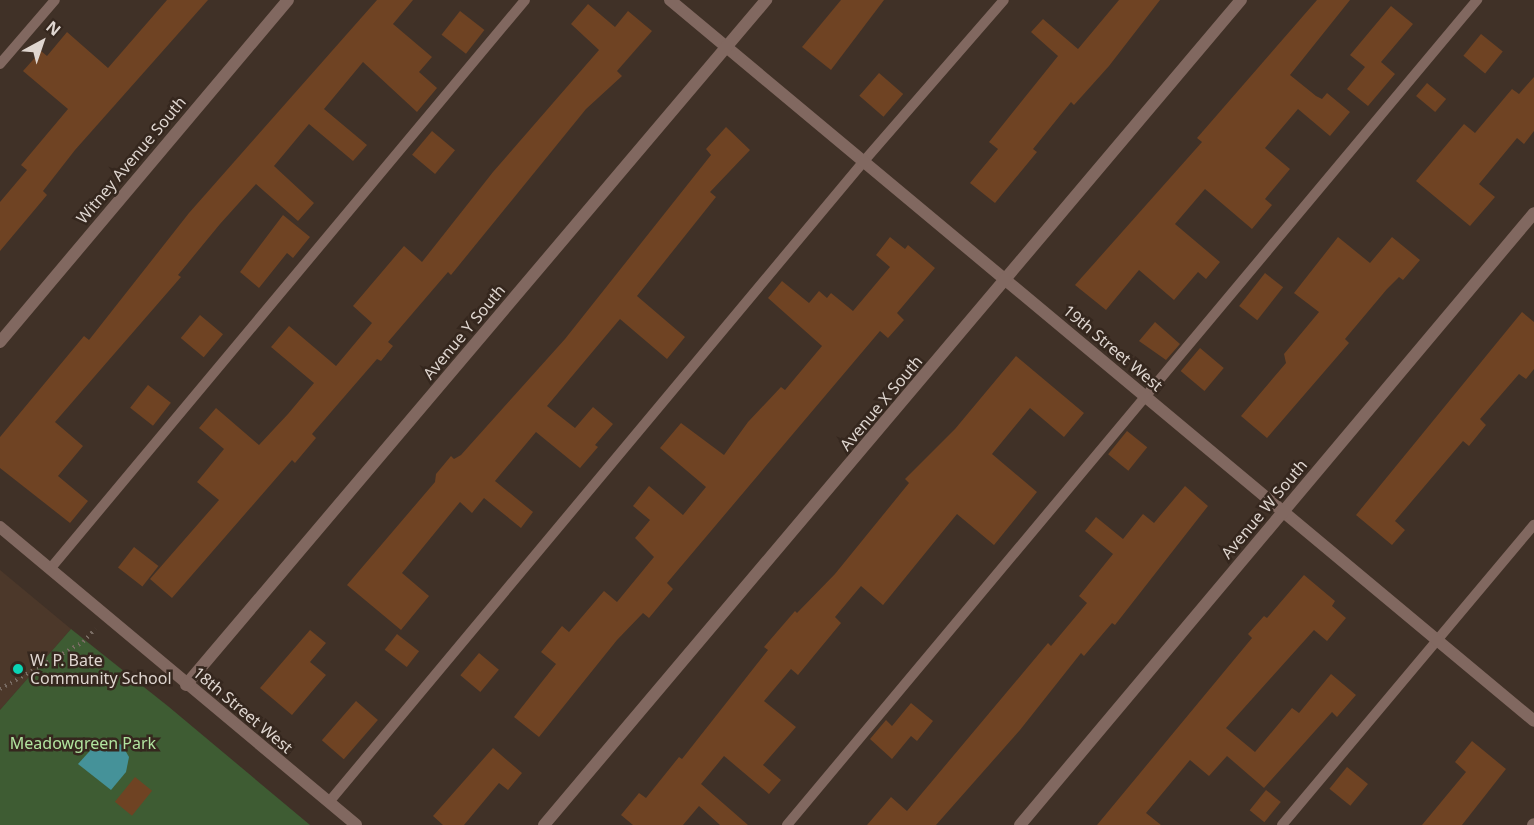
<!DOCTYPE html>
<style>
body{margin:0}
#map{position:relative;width:1534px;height:825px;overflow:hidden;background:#403127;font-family:"Noto Sans",sans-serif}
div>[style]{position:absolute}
.built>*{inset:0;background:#4c382a}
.green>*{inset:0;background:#3e5c33}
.water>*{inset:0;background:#459299}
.building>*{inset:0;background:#6f4323;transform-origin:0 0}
.path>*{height:4px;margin-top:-2px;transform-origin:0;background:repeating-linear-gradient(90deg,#796c63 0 1.5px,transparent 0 6px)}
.service>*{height:10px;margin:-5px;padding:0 5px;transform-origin:5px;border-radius:5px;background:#816860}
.minor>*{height:12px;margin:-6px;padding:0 6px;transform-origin:6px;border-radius:6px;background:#816860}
.tertiary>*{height:12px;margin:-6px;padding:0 6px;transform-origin:6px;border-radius:6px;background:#816860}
.dots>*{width:16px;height:16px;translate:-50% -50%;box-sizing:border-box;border:3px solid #35271e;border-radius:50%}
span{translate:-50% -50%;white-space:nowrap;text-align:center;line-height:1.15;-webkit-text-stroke:5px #35271e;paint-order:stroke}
.street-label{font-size:16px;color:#dfd6d0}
.poi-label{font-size:16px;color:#dfd6d0}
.left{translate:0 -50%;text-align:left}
.park-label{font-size:16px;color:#b1e49f}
.north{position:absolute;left:12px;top:12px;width:60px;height:60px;-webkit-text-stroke:4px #35271e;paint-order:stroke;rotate:40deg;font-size:16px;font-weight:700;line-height:24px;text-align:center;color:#dfd6d0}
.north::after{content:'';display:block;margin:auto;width:21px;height:27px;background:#dfd6d0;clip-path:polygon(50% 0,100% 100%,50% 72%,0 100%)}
</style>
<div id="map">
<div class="built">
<div style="clip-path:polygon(0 570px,71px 629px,0 710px)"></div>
</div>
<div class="green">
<div style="clip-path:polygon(71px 629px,169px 707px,310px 825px,0 825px,0 710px)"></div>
</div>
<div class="water">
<div style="clip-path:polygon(108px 739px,122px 745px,129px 757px,126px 772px,111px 790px,78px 764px,97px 743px)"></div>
</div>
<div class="building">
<div style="clip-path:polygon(167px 0,208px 0,75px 150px,43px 191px,47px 195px,0 251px,0 202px,27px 170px,21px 165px,68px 109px,23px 71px,41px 51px,47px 56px,67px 32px,108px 68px)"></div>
<div style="clip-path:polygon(377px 0,413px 0,393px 24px,432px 57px,419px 72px,437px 88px,417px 112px,363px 62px,324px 109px,367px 145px,353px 161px,309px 124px,274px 166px,314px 203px,298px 221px,256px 184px,220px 224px,178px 275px,181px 277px,55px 422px,83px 446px,58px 476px,88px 501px,70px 523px,0 468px,0 437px,84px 336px,89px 340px,189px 213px)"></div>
<div style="clip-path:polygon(841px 0,884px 0,831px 70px,802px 47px)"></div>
<div style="clip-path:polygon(1119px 0,1160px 0,1109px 66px,1074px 105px,1071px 102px,1033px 149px,1037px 152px,995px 203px,970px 183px,998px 149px,989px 142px,1058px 56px,1031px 32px,1043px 19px,1078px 49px)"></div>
<div style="clip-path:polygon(1317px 0,1350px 0,1290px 75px,1316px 96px,1322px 99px,1327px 93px,1350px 112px,1330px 136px,1298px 109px,1265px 148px,1290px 169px,1265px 199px,1272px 205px,1252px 229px,1205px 189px,1175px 224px,1220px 262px,1206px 279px,1198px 272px,1174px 300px,1139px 270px,1106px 310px,1075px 285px,1202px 142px,1197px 138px)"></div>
<div style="clip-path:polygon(588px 4px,615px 27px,628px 11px,652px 31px,617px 71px,622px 76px,586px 109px,451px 275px,448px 272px,388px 342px,393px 346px,381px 361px,377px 359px,312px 434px,316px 438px,295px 463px,292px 460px,172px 598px,150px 579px,219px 500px,197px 482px,224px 449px,199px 428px,216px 408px,259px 445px,288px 414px,314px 383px,271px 347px,289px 326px,336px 366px,372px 323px,353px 306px,404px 246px,422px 262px,493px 172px,599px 50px,571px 24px)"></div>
<div style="clip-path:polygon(1391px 6px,1413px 24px,1381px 62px,1395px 74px,1368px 106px,1347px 89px,1365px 67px,1350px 55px)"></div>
<div style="left:460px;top:11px;width:31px;height:30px;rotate:38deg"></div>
<div style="left:1481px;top:34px;width:28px;height:28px;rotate:39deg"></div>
<div style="left:879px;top:73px;width:32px;height:30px;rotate:41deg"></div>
<div style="clip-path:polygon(1534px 77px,1534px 131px,1524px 144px,1517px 138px,1479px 184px,1495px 197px,1470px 226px,1416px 181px,1464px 124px,1475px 133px,1512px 89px,1519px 94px)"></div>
<div style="left:1427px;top:83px;width:25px;height:17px;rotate:40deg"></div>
<div style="clip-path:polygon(726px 127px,750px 150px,710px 192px,716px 197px,637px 296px,685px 337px,667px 359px,620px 319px,547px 406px,575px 428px,593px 407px,613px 424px,595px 445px,598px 447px,580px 468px,536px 432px,495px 481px,533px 512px,521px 528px,484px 498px,472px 513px,460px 502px,402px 573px,429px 596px,401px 630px,347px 585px,435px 482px,436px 474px,451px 456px,454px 459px,461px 455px,565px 339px,711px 155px,706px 149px)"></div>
<div style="left:432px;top:131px;width:30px;height:31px;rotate:40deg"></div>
<div style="clip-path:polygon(283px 215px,310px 237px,293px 258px,287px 253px,259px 288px,240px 272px)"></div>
<div style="clip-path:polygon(890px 237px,905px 249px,908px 245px,935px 268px,897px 313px,904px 320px,888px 338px,880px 331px,667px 583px,673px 589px,649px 618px,643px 613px,617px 640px,539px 737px,514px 717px,556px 664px,541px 652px,562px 626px,569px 632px,604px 591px,617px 602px,654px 557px,635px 538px,650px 520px,633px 506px,649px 486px,683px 515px,706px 487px,660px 448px,681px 423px,724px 455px,748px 422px,781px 387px,785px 390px,822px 346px,768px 298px,782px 281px,809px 303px,819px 291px,827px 298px,831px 293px,853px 311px,890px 267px,876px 255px)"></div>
<div style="clip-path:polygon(1338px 237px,1370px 263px,1392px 237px,1420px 260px,1403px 280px,1399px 277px,1387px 289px,1345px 339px,1349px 343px,1267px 438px,1241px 416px,1286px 363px,1284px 354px,1319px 312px,1294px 293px)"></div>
<div style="left:1265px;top:273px;width:23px;height:42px;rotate:38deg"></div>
<div style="clip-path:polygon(1522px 312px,1534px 322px,1534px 369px,1526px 379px,1519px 374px,1480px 419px,1486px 425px,1469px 446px,1463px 441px,1395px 521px,1405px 530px,1392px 545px,1356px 515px)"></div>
<div style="left:200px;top:315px;width:30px;height:30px;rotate:40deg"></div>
<div style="clip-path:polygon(1155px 322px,1180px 344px,1166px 360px,1139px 341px)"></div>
<div style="left:1200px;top:348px;width:31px;height:30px;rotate:40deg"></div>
<div style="clip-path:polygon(1016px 356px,1084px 413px,1064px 437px,1030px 408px,992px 454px,1037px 492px,994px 545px,957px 514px,883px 605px,861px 586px,835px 617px,841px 623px,798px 675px,791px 669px,764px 701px,796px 727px,763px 765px,781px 780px,769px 794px,724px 756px,701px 784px,748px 825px,720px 825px,699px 806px,683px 825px,633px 825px,621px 815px,639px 793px,646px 798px,679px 757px,682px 759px,768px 650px,764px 647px,795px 611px,797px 613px,835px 574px,909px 483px,905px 479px,955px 429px)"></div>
<div style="left:148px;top:385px;width:29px;height:29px;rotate:38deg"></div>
<div style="left:1127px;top:431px;width:26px;height:30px;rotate:39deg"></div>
<div style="clip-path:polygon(1185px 486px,1208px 506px,1115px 625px,1112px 623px,1084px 656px,1081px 653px,1020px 730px,936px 825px,867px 825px,891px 797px,907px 811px,1048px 643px,1051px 646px,1087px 603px,1079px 596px,1113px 554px,1085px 531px,1096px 517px,1123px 539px,1143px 514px,1154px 523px)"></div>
<div style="left:134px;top:547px;width:31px;height:26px;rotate:38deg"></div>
<div style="clip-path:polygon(1304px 575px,1335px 601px,1332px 606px,1346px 618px,1327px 641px,1314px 630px,1226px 728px,1255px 752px,1292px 708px,1299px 713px,1331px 674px,1356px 695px,1337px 717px,1332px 712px,1264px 788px,1227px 756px,1209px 776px,1190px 760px,1146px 813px,1161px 825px,1097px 825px,1252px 638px,1248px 634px,1264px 616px,1267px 618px)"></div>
<div style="clip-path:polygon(310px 630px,326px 643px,310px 662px,326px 675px,292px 715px,260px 688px)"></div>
<div style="left:397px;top:634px;width:28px;height:20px;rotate:38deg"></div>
<div style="left:479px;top:653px;width:26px;height:29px;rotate:40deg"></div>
<div style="left:356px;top:701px;width:29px;height:52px;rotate:41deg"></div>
<div style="clip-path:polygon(911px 703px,933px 721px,917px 741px,911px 736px,892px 759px,870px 739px,886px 720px,892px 726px)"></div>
<div style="clip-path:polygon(1472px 741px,1506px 769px,1462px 825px,1422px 825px,1466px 772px,1455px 762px)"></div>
<div style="clip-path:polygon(493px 748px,522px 773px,508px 790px,499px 783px,464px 825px,443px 825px,433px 816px)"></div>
<div style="left:1347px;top:767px;width:27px;height:28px;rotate:39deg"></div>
<div style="left:135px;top:777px;width:22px;height:32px;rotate:39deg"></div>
<div style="left:1266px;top:790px;width:19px;height:26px;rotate:39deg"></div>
</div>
<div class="path">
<div style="left:0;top:689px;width:95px;rotate:-29.5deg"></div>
<div style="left:83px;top:642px;width:18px;rotate:-47deg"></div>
</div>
<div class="service">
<div style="left:0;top:64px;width:84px;rotate:-49.3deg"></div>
<div style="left:50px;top:569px;width:741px;rotate:-50.14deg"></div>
<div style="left:329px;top:802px;width:835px;rotate:-50.15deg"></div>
<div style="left:864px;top:161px;width:213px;rotate:-49deg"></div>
<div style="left:787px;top:825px;width:1076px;rotate:-50.09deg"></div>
<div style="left:1282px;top:825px;width:392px;rotate:-50deg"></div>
</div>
<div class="minor">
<div style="left:670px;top:0;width:1125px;rotate:39.84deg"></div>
<div style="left:0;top:342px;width:447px;rotate:-49.9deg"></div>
<div style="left:0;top:527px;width:464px;rotate:39.9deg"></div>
<div style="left:186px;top:685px;width:898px;rotate:-49.74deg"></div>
<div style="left:544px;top:825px;width:1080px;rotate:-49.81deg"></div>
<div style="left:1533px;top:825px;width:1px;rotate:-45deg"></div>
</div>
<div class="tertiary">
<div style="left:1020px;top:825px;width:799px;rotate:-49.97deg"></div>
</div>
<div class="dots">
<div style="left:18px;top:669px;background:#0ad5b5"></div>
</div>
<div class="street-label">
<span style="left:131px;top:160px;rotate:-50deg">Witney Avenue South</span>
<span style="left:464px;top:332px;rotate:-50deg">Avenue Y South</span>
<span style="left:1113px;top:348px;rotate:40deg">19th Street West</span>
<span style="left:881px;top:403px;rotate:-50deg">Avenue X South</span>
<span style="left:1264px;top:509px;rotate:-50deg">Avenue W South</span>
<span style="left:243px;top:710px;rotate:40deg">18th Street West</span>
</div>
<div class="poi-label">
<span class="left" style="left:30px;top:669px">W. P. Bate<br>Community School</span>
</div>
<div class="park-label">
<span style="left:83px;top:743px">Meadowgreen Park</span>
</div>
<div class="north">N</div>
</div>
